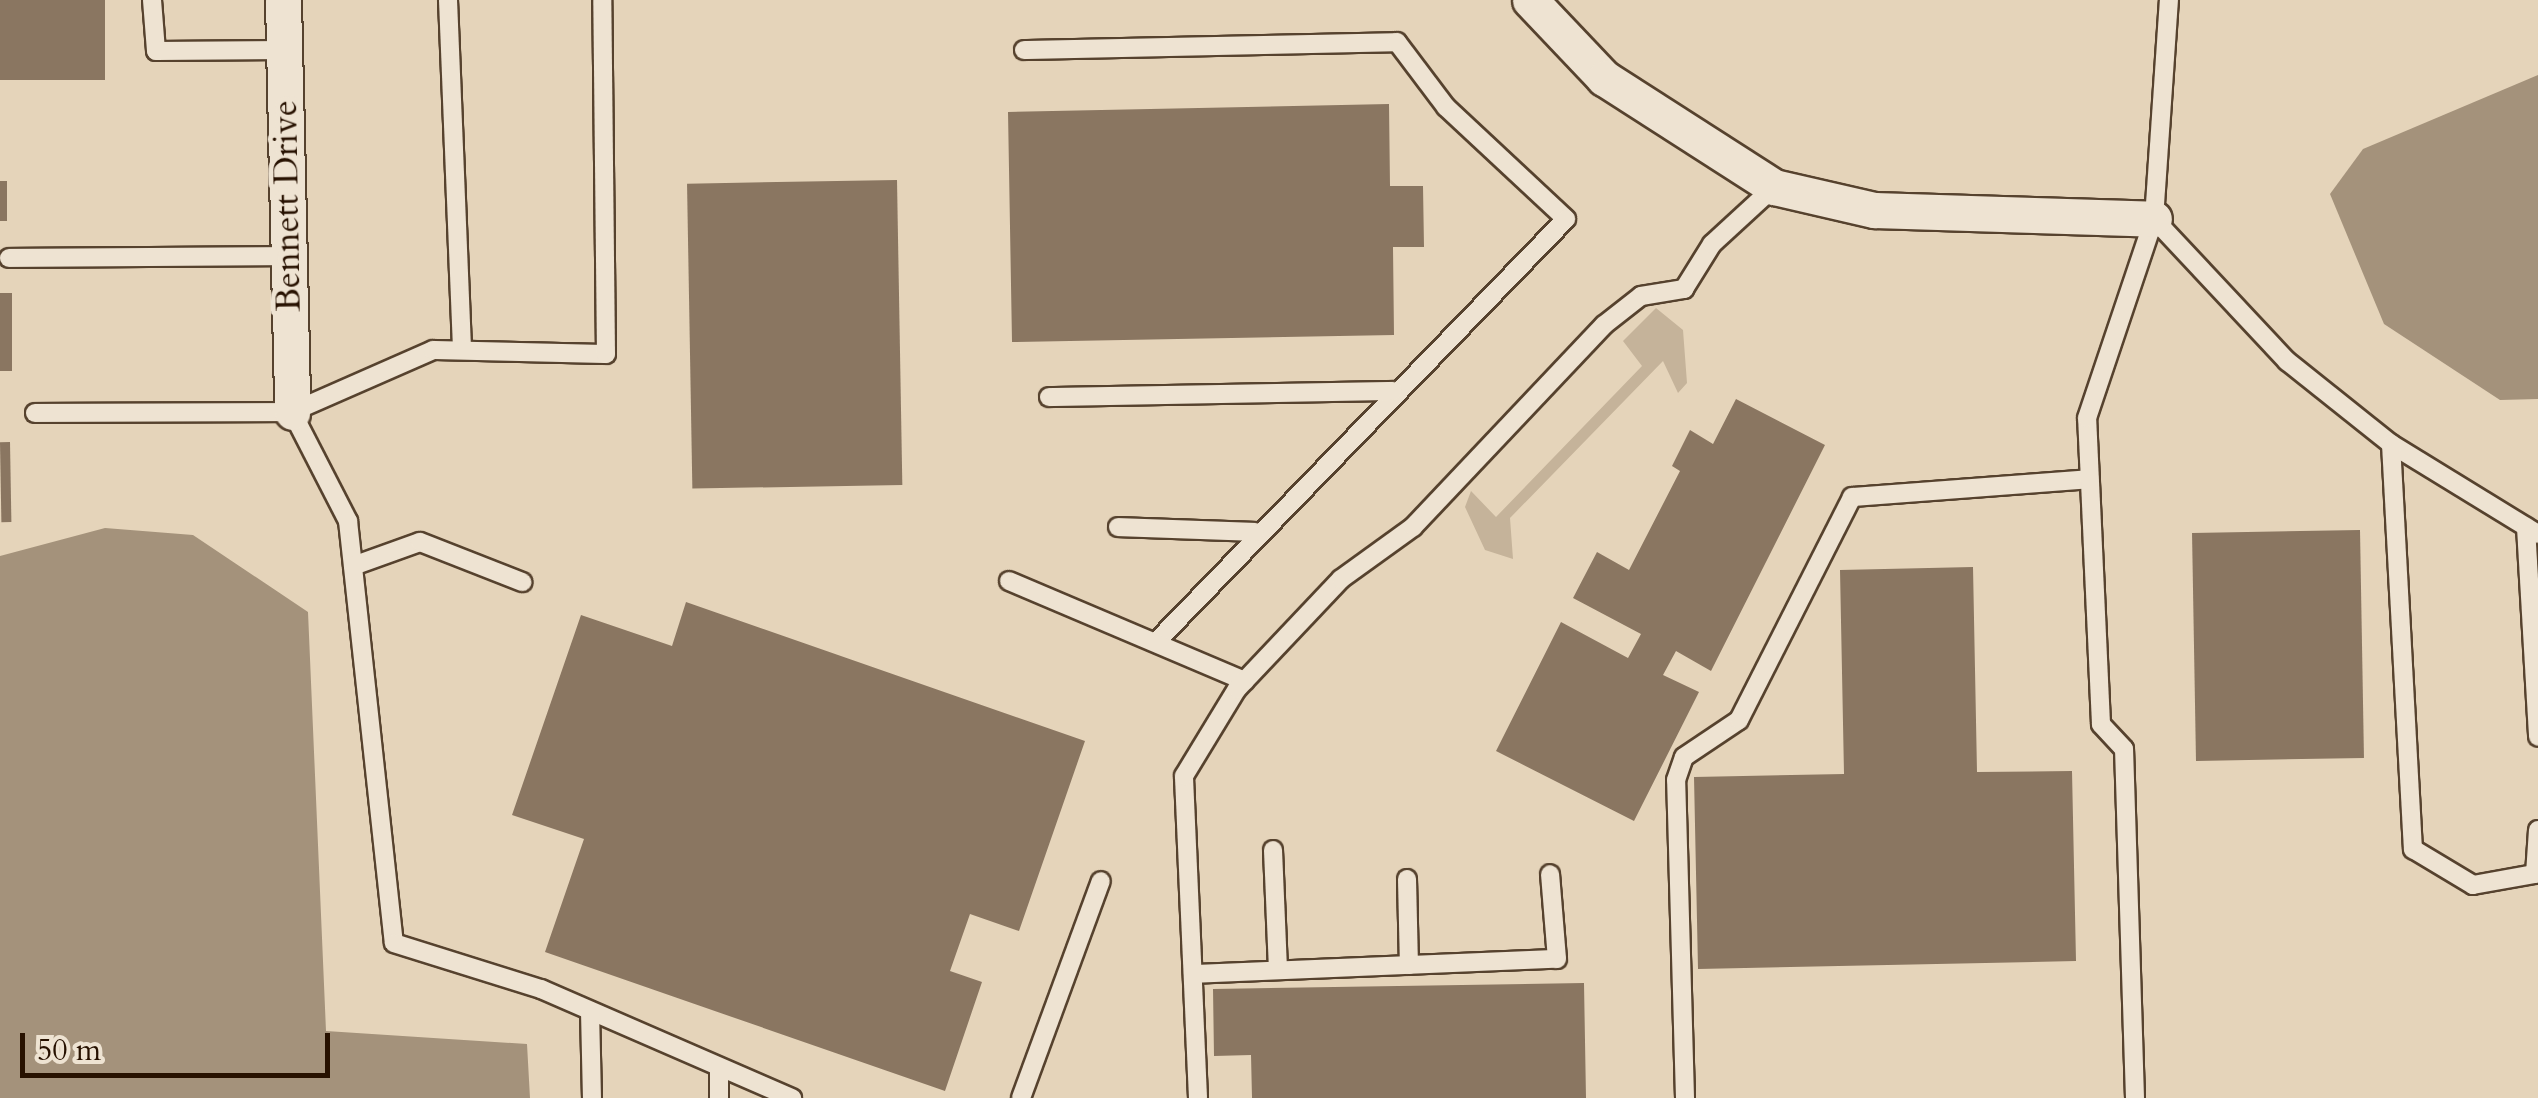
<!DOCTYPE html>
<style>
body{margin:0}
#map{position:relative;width:2538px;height:1098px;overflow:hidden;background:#e5d4ba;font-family:Cardo,serif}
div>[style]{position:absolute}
.green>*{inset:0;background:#c5b39a}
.water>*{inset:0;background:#a4927b}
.building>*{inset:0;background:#8a7661;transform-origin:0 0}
.roads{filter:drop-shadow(2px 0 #56422e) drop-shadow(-2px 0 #56422e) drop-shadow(0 2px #56422e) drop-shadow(0 -2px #56422e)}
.service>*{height:18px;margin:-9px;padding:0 9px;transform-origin:9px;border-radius:9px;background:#eee3d2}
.minor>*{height:35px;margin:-17.5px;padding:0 17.5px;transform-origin:17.5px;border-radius:17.5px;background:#eee3d2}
span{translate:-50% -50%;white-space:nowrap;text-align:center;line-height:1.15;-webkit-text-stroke:10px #eee3d2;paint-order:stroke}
.street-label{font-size:35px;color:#271100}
.scale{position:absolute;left:20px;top:1033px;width:310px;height:45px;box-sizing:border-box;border:5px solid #271100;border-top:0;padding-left:12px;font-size:30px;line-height:35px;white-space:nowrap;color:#271100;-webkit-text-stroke:8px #eee3d2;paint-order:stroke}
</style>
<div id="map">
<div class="green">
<div style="clip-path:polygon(1656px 308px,1683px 330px,1687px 383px,1678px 393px,1663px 361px,1510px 518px,1513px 559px,1485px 550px,1465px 507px,1471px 491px,1496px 517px,1642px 366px,1623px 341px)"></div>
</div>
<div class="water">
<div style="clip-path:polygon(2538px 75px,2538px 399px,2500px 400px,2384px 324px,2330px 194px,2363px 149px)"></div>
<div style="clip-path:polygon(105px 528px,193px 535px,308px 612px,326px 1031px,527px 1044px,530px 1098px,0 1098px,0 556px)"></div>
</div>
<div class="building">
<div style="left:0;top:0;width:105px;height:80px"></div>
<div style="clip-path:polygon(1389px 104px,1390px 186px,1423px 186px,1424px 247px,1393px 247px,1394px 335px,1012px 342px,1008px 112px)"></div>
<div style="left:897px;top:180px;width:305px;height:210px;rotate:89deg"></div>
<div style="left:0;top:181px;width:7px;height:40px"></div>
<div style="left:0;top:293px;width:12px;height:78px"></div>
<div style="clip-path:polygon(1736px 399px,1825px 445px,1711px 671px,1676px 651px,1663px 675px,1699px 692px,1634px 821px,1496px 751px,1561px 622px,1628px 658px,1641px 634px,1573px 598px,1597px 552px,1629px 570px,1680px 471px,1672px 466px,1690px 430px,1713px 444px)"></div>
<div style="left:10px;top:442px;width:80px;height:10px;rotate:89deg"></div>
<div style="left:2360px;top:530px;width:228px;height:168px;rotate:89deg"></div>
<div style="clip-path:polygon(1973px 567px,1977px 772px,2072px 771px,2076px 961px,1698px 969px,1694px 777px,1844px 774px,1840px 570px)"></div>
<div style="clip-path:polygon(686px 602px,1085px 741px,1019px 931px,970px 914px,950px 971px,982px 982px,945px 1091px,545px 952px,584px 839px,512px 815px,581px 615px,672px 646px)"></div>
<div style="clip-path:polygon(1584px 983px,1586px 1098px,1252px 1098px,1251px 1055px,1214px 1056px,1213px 989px)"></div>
</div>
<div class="roads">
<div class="service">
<div style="left:152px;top:0;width:51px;rotate:85.5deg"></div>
<div style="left:156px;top:51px;width:128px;rotate:-0.4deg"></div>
<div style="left:448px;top:0;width:346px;rotate:87.7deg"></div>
<div style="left:1024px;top:50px;width:373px;rotate:-1.2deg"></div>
<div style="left:1397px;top:42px;width:81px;rotate:53deg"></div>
<div style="left:1446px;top:107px;width:164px;rotate:43deg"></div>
<div style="left:1566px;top:219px;width:585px;rotate:134.1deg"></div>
<div style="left:2154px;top:219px;width:195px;rotate:46.9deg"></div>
<div style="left:2287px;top:361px;width:133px;rotate:38.6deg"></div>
<div style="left:2391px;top:444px;width:172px;rotate:31.5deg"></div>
<div style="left:9px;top:258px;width:280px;rotate:-0.4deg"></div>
<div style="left:1049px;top:397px;width:344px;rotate:-1deg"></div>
<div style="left:292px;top:412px;width:123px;rotate:62.8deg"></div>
<div style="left:348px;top:521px;width:424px;rotate:83.8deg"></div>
<div style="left:394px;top:943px;width:154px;rotate:17.4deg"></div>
<div style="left:541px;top:989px;width:274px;rotate:23.5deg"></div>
<div style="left:35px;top:413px;width:257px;rotate:-0.2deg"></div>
<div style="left:292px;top:412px;width:154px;rotate:-23.7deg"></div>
<div style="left:433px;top:350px;width:173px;rotate:1.3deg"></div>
<div style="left:606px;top:354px;width:354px;rotate:-90.6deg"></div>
<div style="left:2391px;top:444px;width:406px;rotate:86.9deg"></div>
<div style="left:2413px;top:849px;width:70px;rotate:31deg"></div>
<div style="left:2473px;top:885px;width:63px;rotate:-10.1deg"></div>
<div style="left:2535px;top:874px;width:44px;rotate:-86.1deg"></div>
<div style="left:1118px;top:527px;width:137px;rotate:2.1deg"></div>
<div style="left:2526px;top:527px;width:210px;rotate:86.7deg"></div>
<div style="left:353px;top:566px;width:71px;rotate:-19.7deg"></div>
<div style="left:420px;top:542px;width:110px;rotate:21.4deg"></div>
<div style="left:1009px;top:581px;width:256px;rotate:23deg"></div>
<div style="left:1273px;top:850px;width:120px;rotate:87.6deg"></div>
<div style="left:1407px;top:879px;width:86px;rotate:88.7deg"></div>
<div style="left:1193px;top:974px;width:364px;rotate:-2.4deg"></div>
<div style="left:1557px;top:959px;width:85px;rotate:-94.7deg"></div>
<div style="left:590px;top:1011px;width:87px;rotate:88.7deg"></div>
<div style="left:719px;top:1068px;width:30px;rotate:90deg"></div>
<div style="left:1021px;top:1098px;width:231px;rotate:-69.8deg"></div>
<div style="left:1198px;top:1098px;width:322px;rotate:-92.5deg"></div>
<div style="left:1184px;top:776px;width:102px;rotate:-58.7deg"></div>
<div style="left:1237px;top:689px;width:151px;rotate:-46.6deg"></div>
<div style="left:1341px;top:579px;width:89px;rotate:-35.8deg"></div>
<div style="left:1413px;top:527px;width:278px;rotate:-46.6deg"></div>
<div style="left:1604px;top:325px;width:47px;rotate:-38.1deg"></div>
<div style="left:1641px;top:296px;width:44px;rotate:-9.2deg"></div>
<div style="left:1684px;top:289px;width:53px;rotate:-58.1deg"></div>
<div style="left:1712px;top:244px;width:84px;rotate:-42.6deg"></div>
<div style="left:1685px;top:1098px;width:318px;rotate:-91.6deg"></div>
<div style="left:1676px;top:780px;width:24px;rotate:-71deg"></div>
<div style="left:1684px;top:757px;width:66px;rotate:-33.9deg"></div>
<div style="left:1739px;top:720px;width:250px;rotate:-63.1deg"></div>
<div style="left:1852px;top:497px;width:238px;rotate:-4.3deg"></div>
<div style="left:2135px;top:1098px;width:349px;rotate:-91.8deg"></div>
<div style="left:2124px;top:749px;width:34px;rotate:-133deg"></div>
<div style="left:2101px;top:724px;width:306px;rotate:-92.6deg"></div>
<div style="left:2087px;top:418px;width:210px;rotate:-71.4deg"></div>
<div style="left:2154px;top:219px;width:220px;rotate:-86.1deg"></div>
</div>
<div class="minor">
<div style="left:283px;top:0;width:412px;rotate:88.7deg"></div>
<div style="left:1530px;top:0;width:108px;rotate:46.5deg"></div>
<div style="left:1604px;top:78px;width:202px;rotate:32.7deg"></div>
<div style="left:1774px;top:187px;width:103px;rotate:13deg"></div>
<div style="left:1874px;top:210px;width:280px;rotate:1.8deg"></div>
</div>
</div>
<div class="street-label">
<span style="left:287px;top:206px;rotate:-91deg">Bennett Drive</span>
</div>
<div class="scale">50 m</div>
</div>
